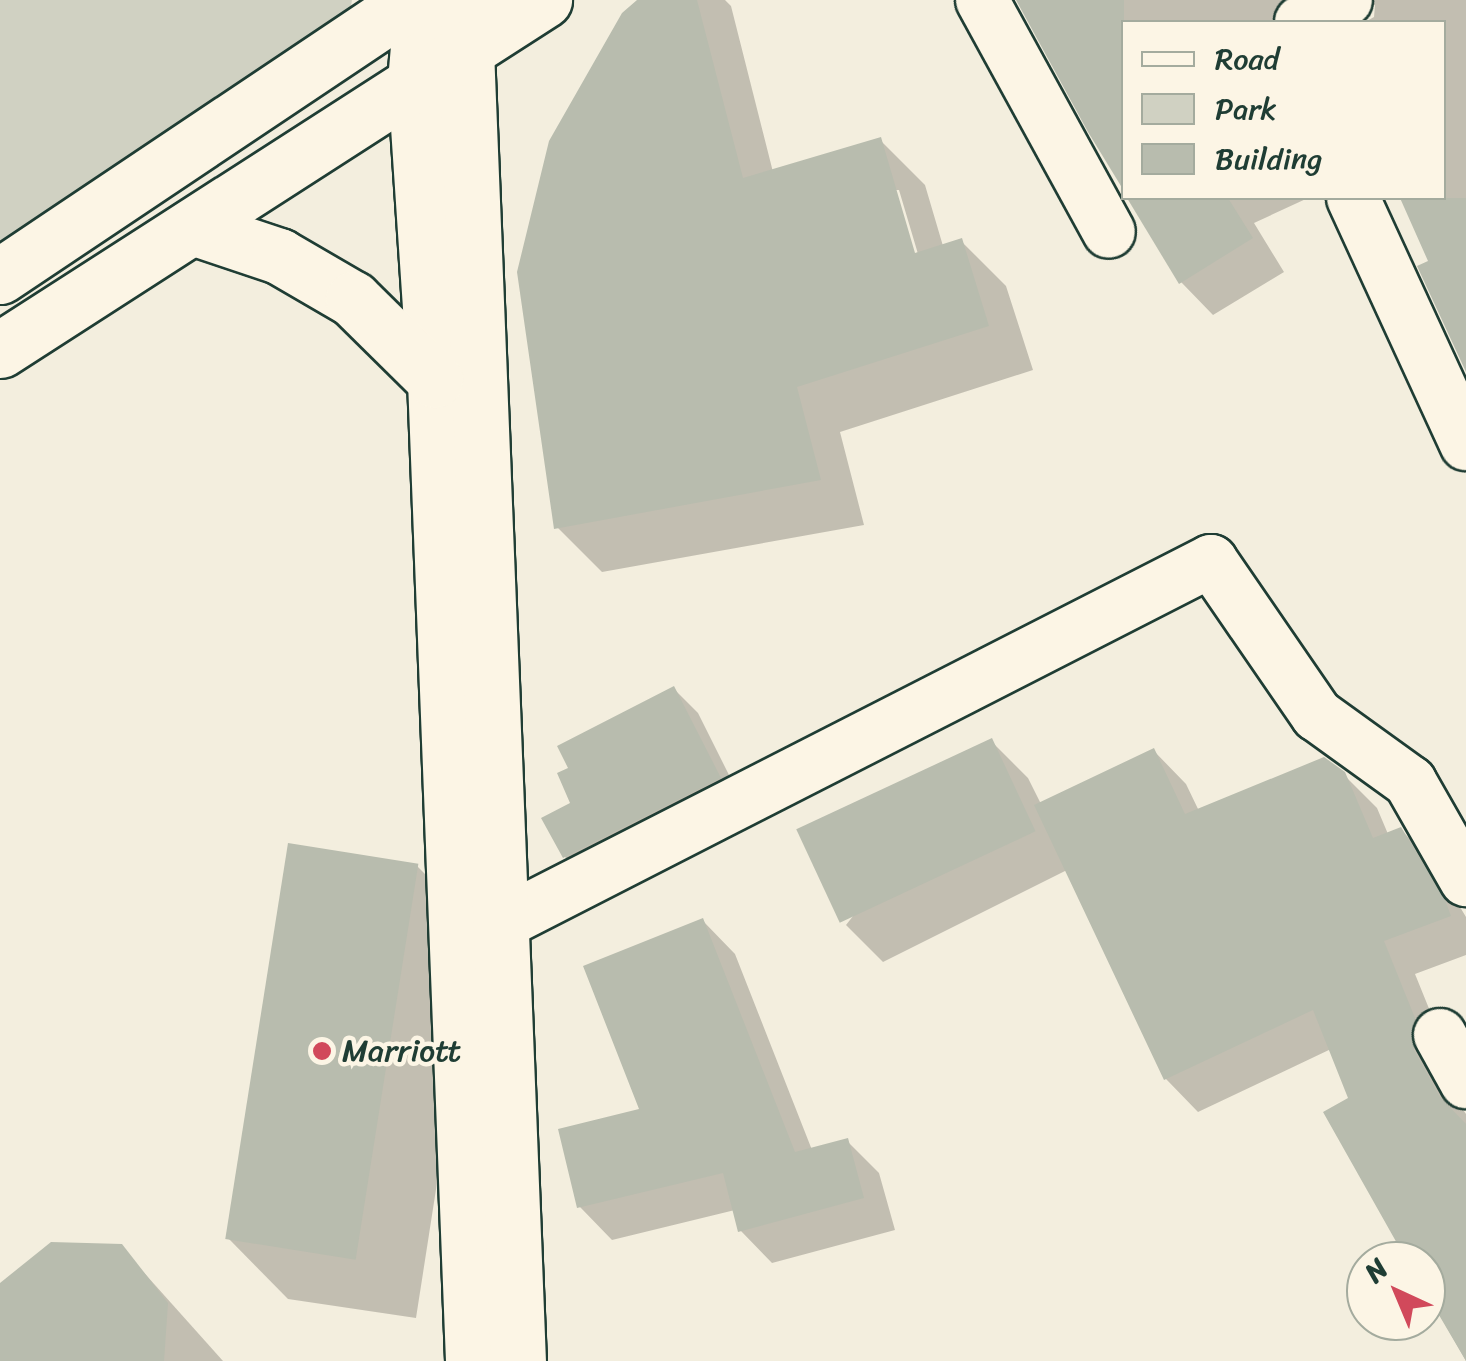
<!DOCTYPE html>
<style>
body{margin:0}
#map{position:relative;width:1466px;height:1361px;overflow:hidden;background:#f3eede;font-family:Sriracha,sans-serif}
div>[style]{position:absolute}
.green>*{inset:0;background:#d0d1c2}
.shadow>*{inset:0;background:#0003}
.building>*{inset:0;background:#b8bcae;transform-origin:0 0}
.roads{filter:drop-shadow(2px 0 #1f3d34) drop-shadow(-2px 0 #1f3d34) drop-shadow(0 2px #1f3d34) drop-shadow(0 -2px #1f3d34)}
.street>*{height:52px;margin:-26px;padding:0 26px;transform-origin:26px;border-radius:26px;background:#fcf5e5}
.secondary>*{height:55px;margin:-27.5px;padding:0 27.5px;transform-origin:27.5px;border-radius:27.5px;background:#fcf5e5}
.primary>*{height:55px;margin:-27.5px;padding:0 27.5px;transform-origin:27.5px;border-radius:27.5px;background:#fcf5e5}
.dots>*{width:28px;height:28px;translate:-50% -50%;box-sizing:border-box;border:5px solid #fcf5e5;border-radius:50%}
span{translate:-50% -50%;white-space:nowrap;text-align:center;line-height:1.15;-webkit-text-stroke:9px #fcf5e5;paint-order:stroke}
.poi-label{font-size:32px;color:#1f3d34}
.left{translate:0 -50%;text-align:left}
.legend{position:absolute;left:1121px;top:20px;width:325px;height:180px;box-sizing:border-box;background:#fcf5e5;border:2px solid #a4ab9e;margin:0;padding:12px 18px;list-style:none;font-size:30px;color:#1f3d34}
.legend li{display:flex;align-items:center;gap:20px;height:50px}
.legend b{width:50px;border:2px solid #a4ab9e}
.north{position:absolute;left:1346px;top:1241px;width:100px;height:100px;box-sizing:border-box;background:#fcf5e5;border:2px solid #a4ab9e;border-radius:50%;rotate:316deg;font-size:28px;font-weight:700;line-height:40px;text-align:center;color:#1f3d34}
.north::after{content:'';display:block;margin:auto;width:35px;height:45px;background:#d1495b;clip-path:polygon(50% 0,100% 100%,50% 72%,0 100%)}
</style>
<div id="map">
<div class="green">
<div style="clip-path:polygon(0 0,352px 0,348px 24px,0 244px)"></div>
</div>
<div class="shadow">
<div style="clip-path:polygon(evenodd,640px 0,725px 0,731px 6px,773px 172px,880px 140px,925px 185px,943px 246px,961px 241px,1006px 286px,1033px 370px,840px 432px,864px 525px,602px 572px,557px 527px,640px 0,894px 190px,899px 190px,921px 264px,916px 265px,894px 190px)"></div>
<div style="clip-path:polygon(1019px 0,1466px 0,1466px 342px,1405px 198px,1444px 198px,1444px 22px,1365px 22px,1374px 17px,1375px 5px,1368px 5px,1331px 22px,1124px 22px)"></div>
<div style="clip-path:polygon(1132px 198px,1308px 198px,1254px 223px,1284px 272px,1213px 315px,1181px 282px)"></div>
<div style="clip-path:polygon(674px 689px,698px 713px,743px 803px,589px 881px,565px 857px,573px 804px)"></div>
<div style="clip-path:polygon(991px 741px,1028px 778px,1041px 804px,1154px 751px,1186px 784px,1199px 811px,1343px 774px,1377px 808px,1388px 834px,1400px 829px,1433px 862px,1466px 917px,1466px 955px,1415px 974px,1447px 1053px,1445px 1084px,1466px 1114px,1466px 1361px,1426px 1291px,1426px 1261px,1409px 1261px,1331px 1049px,1198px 1112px,1166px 1079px,1067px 870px,883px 962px,846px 925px)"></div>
<div style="clip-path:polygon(417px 866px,477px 926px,416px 1318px,288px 1299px,228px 1238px)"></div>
<div style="clip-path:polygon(703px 921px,735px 954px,812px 1150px,847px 1141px,879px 1173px,895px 1230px,772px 1263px,740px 1230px,735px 1210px,612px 1240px,580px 1207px,642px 1110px)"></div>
<div style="clip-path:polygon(121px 1247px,223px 1361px,0 1361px,0 1286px)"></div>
</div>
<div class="building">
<div style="clip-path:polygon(637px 0,697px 0,743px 178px,881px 137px,915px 253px,962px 238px,989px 326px,797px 387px,821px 480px,554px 529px,517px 272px,549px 141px,622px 13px)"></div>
<div style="clip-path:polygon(1016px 0,1124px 0,1124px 191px,1088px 132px)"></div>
<div style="clip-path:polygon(1127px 198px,1228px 198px,1253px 238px,1179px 284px)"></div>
<div style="clip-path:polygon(1400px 198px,1466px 198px,1466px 372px,1417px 266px,1428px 261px)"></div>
<div style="clip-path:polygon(674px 686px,721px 778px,563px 858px,541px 818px,570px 803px,557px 773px,568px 768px,557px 746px)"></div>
<div style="left:992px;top:738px;width:103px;height:216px;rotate:65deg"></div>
<div style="clip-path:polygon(1154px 748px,1185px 814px,1324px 757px,1345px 772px,1373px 838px,1401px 827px,1445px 900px,1451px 916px,1384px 941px,1415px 1018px,1414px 1050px,1440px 1097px,1466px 1124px,1466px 1361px,1426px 1293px,1426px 1261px,1407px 1261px,1323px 1112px,1348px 1098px,1313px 1010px,1164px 1080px,1034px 805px)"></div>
<div style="left:288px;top:843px;width:132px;height:401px;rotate:9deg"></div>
<div style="clip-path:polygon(703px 918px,795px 1152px,848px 1138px,864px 1198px,738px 1232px,723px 1173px,577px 1208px,558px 1129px,639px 1109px,583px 966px)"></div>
<div style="clip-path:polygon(51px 1242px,122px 1244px,168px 1303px,164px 1361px,0 1361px,0 1283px)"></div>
</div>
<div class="roads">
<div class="street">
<div style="left:982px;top:0;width:264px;rotate:61.3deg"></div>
<div style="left:1301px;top:22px;width:50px;rotate:-26.1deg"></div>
<div style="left:1353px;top:198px;width:271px;rotate:65.3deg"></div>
<div style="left:504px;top:922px;width:794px;rotate:-27.05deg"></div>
<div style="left:1211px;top:561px;width:187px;rotate:55.5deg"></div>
<div style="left:1317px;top:715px;width:115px;rotate:35.8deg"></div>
<div style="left:1410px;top:782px;width:113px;rotate:60.3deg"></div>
<div style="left:1440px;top:1035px;width:54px;rotate:61deg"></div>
</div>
<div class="secondary">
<div style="left:422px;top:0;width:81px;rotate:94.9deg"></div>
<div style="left:415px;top:81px;width:300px;rotate:86.2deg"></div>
<div style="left:435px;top:380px;width:982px;rotate:87.78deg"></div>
<div style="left:471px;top:0;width:50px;rotate:95.7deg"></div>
<div style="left:466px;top:50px;width:1312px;rotate:87.73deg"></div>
</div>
<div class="primary">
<div style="left:192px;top:227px;width:92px;rotate:18.4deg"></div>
<div style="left:279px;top:256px;width:86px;rotate:30.2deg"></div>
<div style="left:353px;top:299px;width:115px;rotate:44.6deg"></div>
<div style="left:0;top:276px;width:496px;rotate:-33.8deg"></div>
<div style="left:0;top:350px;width:647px;rotate:-32.76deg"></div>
</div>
</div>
<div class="dots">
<div style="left:322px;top:1051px;background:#d1495b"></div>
</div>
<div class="poi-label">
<span class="left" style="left:342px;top:1051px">Marriott</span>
</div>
<ul class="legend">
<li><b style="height:12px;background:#fcf5e5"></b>Road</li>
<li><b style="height:28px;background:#d0d1c2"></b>Park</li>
<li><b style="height:28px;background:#b8bcae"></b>Building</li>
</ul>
<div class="north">N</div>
</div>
